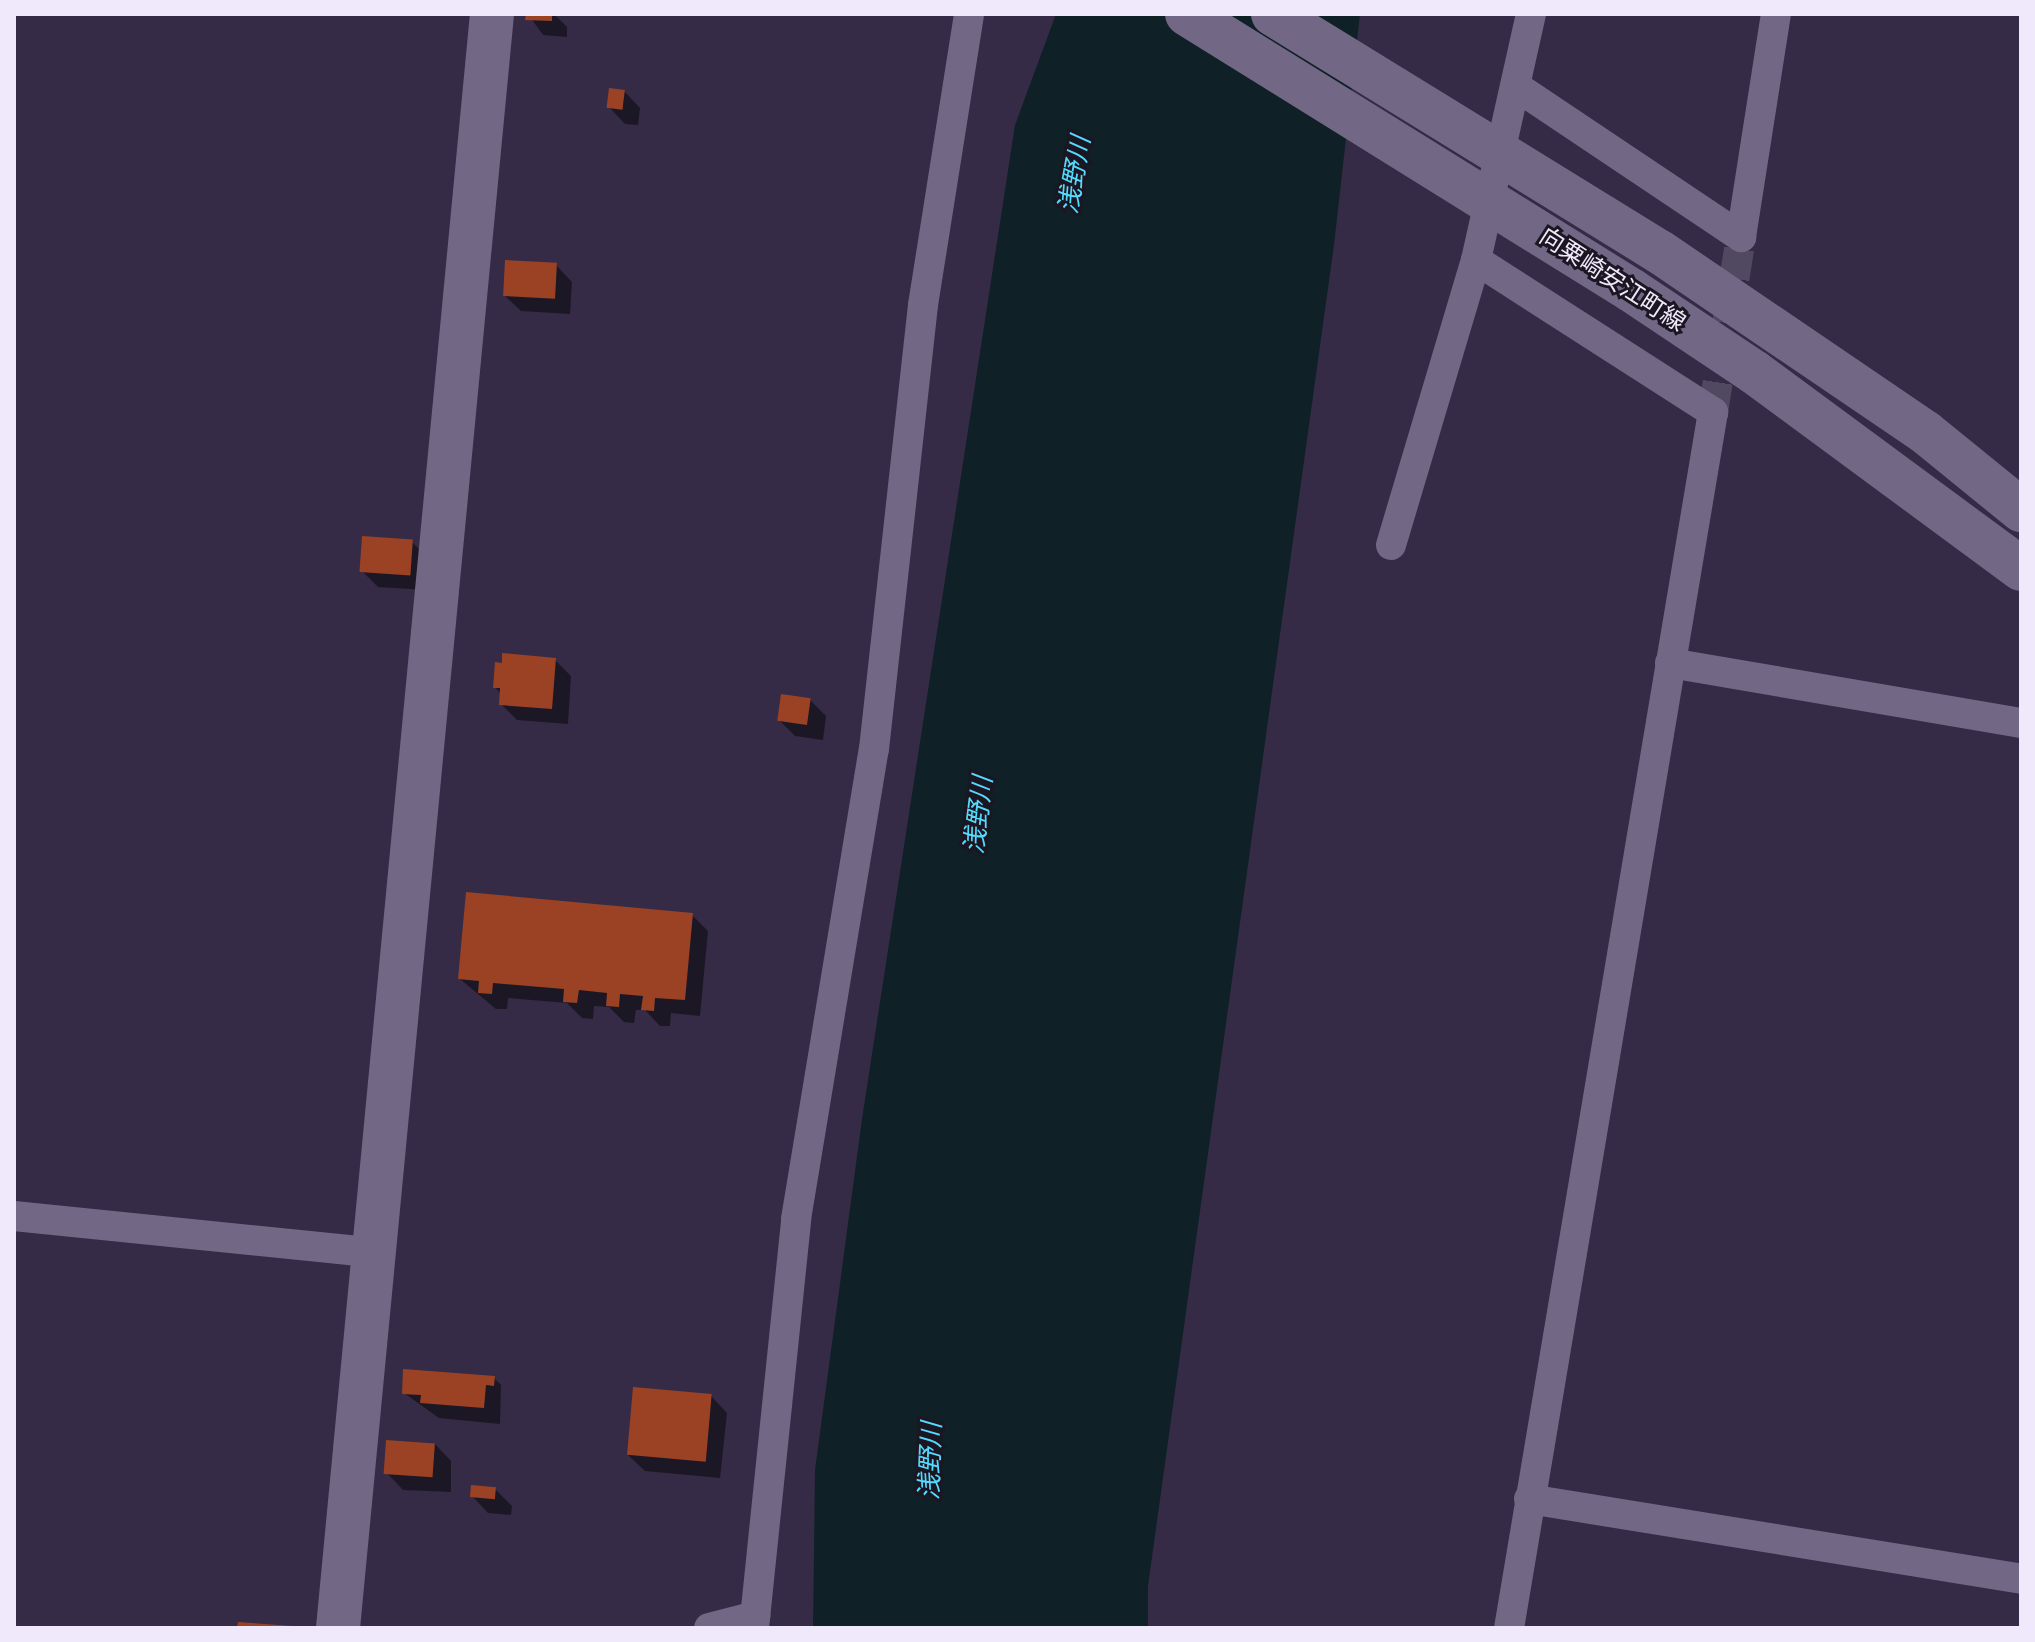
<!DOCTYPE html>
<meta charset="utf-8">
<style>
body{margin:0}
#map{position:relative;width:2035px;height:1642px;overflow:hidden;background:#352b46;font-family:Roboto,"Noto Sans JP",sans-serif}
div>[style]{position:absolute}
.water>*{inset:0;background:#0f2126}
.shadow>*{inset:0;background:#0007}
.building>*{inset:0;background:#9b4225;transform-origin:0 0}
.street-tunnel>*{height:30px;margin-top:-15px;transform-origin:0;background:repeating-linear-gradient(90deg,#514861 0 30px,transparent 0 45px)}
.street>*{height:30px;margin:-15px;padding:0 15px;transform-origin:15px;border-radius:15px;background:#726886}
.secondary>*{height:44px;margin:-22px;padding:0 22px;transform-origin:22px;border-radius:22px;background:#726886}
span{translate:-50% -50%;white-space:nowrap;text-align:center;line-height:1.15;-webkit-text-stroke:6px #1b1622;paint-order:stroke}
.street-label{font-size:24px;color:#efe9fb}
.water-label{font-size:26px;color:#53dbfe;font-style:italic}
.frame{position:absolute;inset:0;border:16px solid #efe9fb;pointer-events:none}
</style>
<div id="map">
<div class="water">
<div style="clip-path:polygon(1056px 14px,1360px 14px,1334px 245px,1148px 1586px,1148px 1628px,813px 1628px,815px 1470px,862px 1119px,1015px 125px)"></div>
</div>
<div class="shadow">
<div style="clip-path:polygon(528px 14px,554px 14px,567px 27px,567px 37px,543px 35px)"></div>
<div style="clip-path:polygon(624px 91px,640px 108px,638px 125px,625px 124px,609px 107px)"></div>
<div style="clip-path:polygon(556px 265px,572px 282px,570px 314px,521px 311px,504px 295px)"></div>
<div style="clip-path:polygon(412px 542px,428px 558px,426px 590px,378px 587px,362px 571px)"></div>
<div style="clip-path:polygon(555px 660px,571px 676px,568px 724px,517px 720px,501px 704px,501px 694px,495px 687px)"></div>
<div style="clip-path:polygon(810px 700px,826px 716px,823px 740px,795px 736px,779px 720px)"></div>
<div style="clip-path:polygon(692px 915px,708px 931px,700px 1016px,671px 1013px,670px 1026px,660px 1026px,645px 1010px,636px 1010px,634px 1023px,624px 1022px,609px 1007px,594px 1006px,593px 1019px,582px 1018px,567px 1003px,508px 998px,507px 1009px,496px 1009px,460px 979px)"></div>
<div style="clip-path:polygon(494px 1378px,501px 1385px,500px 1424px,439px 1418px,404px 1393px)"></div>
<div style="clip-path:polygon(711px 1396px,727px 1413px,720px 1478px,645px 1471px,628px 1455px)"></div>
<div style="clip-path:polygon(435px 1444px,451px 1461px,451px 1492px,403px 1490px,387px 1473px)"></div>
<div style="clip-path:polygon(495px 1489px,512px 1506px,511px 1515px,488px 1513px,472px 1496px)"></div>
</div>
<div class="building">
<div style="clip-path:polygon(526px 14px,552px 14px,552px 21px,525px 20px)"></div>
<div style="left:609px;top:88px;width:16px;height:20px;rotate:7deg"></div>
<div style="left:505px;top:260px;width:52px;height:36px;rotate:3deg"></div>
<div style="left:362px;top:536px;width:51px;height:36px;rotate:4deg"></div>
<div style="clip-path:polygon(502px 653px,556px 658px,552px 709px,499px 705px,500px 688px,493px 688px,495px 662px,502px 663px)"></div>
<div style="left:781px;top:694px;width:30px;height:27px;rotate:8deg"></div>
<div style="clip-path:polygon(466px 892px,693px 913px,685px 1000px,655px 998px,654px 1011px,641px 1010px,643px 996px,620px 994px,619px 1007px,606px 1006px,607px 993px,579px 990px,577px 1003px,563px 1002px,564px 989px,493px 983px,492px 994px,478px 993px,479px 981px,458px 979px)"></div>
<div style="clip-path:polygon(403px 1369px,495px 1376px,494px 1386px,486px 1385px,484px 1408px,420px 1403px,421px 1395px,402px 1394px)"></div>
<div style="left:633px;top:1387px;width:79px;height:68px;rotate:5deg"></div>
<div style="left:386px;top:1440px;width:49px;height:34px;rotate:4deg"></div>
<div style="left:471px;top:1485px;width:25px;height:12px;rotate:5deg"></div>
<div style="clip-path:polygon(238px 1622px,293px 1626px,293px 1628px,237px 1628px)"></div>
</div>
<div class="street-tunnel">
<div style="left:1713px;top:412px;width:177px;rotate:-80.9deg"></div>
</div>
<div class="street">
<div style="left:1517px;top:87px;width:270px;rotate:33.8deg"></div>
<div style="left:1741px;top:237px;width:226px;rotate:-81.1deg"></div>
<div style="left:1476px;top:260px;width:282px;rotate:32.7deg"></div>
<div style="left:1713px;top:412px;width:1233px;rotate:99.52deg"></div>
<div style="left:1391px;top:545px;width:297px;rotate:-73.4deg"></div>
<div style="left:1476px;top:260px;width:252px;rotate:-77.4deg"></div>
<div style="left:1670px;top:663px;width:356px;rotate:9.7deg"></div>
<div style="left:14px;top:1216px;width:359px;rotate:5.8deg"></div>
<div style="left:1529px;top:1499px;width:498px;rotate:9.2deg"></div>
<div style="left:709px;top:1628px;width:48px;rotate:-14.6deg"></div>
<div style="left:754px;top:1628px;width:411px;rotate:-84.1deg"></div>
<div style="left:796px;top:1219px;width:476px;rotate:-80.6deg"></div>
<div style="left:874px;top:749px;width:447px;rotate:-83.7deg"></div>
<div style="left:923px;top:305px;width:295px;rotate:-81deg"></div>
</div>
<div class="secondary">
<div style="left:1187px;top:14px;width:523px;rotate:31.87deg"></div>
<div style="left:1631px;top:290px;width:148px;rotate:33.7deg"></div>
<div style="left:1754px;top:372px;width:332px;rotate:36.4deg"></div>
<div style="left:1273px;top:14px;width:454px;rotate:31.6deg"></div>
<div style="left:1660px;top:252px;width:320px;rotate:34.2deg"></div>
<div style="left:1925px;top:432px;width:124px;rotate:39.1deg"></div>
<div style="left:338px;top:1628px;width:1621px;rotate:-84.55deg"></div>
</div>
<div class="street-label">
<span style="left:1612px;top:280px;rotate:33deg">向粟崎安江町線</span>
</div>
<div class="water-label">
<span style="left:1075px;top:175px;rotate:-80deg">浅野川</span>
<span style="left:979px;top:815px;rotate:-83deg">浅野川</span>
<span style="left:931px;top:1461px;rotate:-88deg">浅野川</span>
</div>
<div class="frame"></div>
</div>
